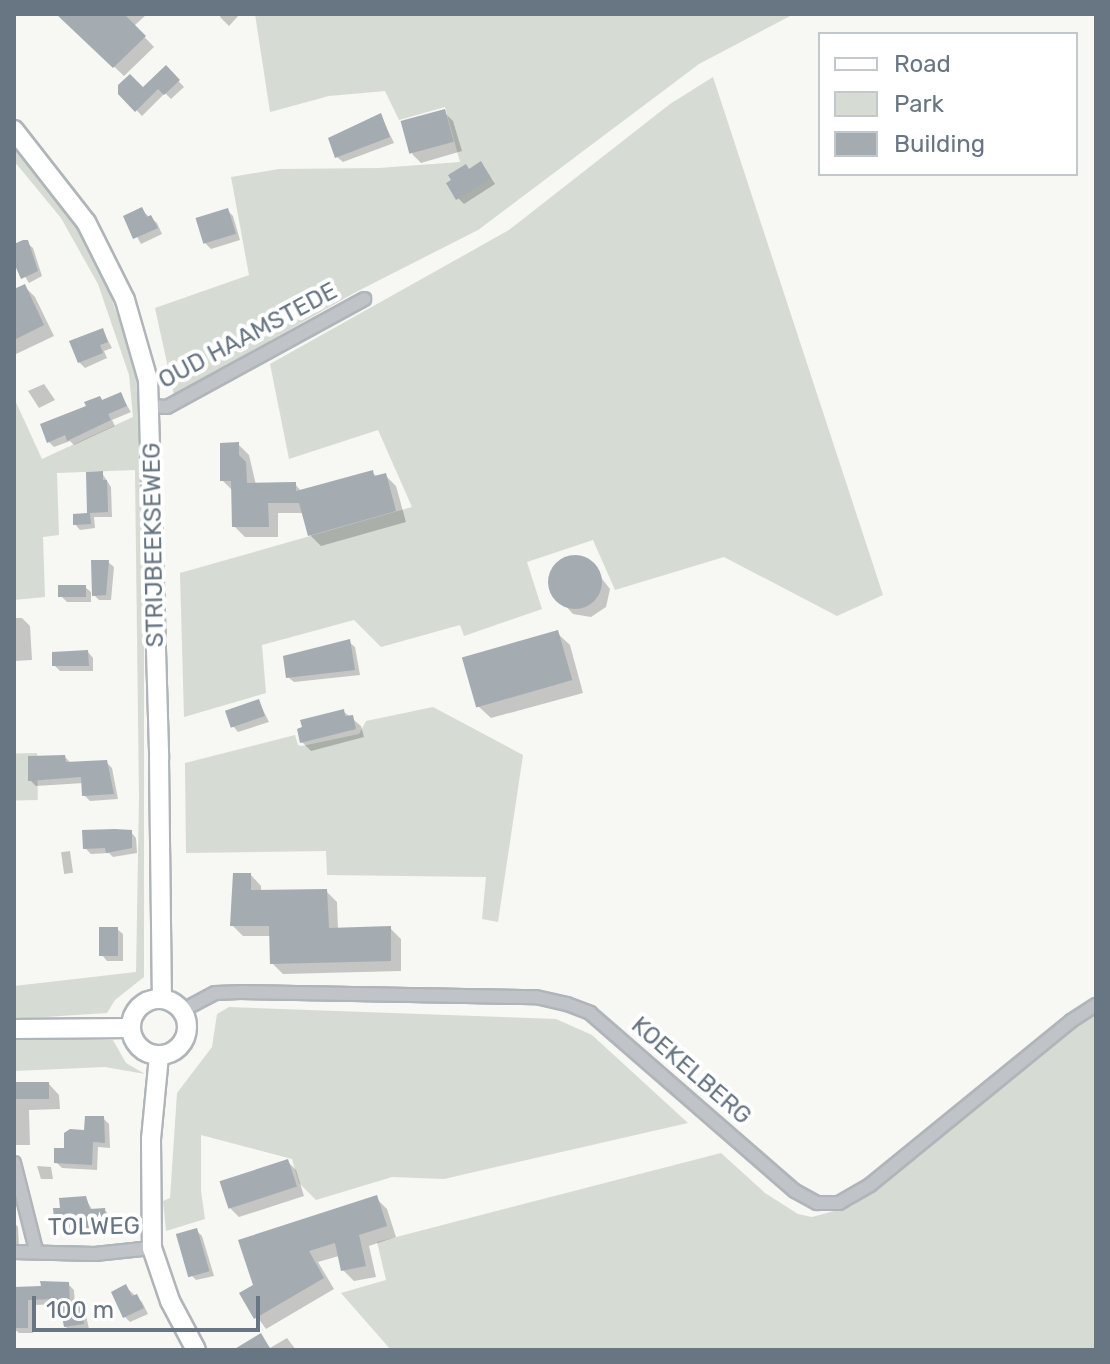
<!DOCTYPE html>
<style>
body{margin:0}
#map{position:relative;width:1110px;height:1364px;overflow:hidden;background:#f7f7f4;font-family:Rubik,sans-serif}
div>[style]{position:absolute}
.green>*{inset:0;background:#d6dbd4;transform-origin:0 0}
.shadow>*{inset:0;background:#0003;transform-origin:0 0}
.building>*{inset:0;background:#a4abb1;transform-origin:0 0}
.round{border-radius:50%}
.roads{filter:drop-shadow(2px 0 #b0b5ba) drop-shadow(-2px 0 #b0b5ba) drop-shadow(0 2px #b0b5ba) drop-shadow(0 -2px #b0b5ba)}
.street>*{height:12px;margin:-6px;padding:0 6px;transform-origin:6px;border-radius:6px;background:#c0c3c7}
.secondary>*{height:18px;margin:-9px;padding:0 9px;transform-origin:9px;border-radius:9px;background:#fff}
.secondary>.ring{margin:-9px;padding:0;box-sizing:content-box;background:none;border:18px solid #fff;border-radius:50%}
span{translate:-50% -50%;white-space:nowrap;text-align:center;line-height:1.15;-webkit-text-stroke:8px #fff;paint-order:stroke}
.street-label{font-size:24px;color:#687582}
.frame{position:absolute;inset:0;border:16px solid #687582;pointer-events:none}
.legend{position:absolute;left:818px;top:32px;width:260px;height:144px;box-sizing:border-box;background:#fff;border:2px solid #c3c8cd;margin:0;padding:10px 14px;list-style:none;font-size:24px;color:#687582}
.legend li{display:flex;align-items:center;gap:16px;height:40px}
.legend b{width:40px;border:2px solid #c3c8cd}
.scale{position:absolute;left:32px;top:1296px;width:228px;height:36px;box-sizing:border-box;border:4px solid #687582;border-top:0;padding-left:10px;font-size:24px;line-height:28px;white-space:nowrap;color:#687582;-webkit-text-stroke:6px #fff;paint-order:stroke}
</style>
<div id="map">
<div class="green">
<div style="clip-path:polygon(255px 14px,794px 14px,699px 64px,478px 230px,356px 292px,174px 395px,155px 308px,249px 275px,231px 177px,279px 169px,379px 168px,460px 162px,445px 107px,399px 120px,385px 91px,329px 96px,270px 112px)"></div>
<div style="clip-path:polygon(713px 77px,883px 595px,837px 616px,724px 557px,615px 590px,593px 540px,527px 562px,542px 609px,464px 636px,460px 625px,381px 647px,354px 620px,262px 645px,266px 693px,184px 717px,180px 573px,412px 507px,378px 430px,289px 459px,270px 364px,509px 230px,670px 104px)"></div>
<div style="clip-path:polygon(14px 143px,79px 230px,102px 273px,138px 370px,144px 442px,144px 977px,115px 1000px,107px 1013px,14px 1019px,14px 986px,136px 972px,139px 797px,135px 470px,57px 473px,59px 535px,43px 537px,45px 597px,14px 600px,14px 398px,42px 459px,133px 417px,129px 375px,98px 284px,61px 218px,14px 161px)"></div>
<div style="clip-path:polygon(433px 707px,523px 755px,498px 922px,482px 919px,486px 877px,327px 875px,326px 851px,186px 853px,185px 763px,295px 735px,298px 745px,302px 746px,359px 734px,366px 721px)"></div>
<div style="left:37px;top:753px;width:47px;height:23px;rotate:89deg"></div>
<div style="clip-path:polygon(229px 1007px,556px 1019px,592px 1035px,688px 1123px,444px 1179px,392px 1177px,316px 1200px,299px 1183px,292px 1159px,201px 1135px,201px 1191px,205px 1219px,166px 1231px,163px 1201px,170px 1198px,177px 1093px,212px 1047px,217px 1014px)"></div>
<div style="clip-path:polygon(1096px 1011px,1096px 1350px,391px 1350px,341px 1293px,386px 1280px,377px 1242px,721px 1153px,765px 1193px,798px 1214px,812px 1217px,852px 1206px)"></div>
<div style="clip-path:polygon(14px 1040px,113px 1040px,126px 1063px,145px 1074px,105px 1067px,14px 1071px)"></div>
</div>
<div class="shadow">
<div style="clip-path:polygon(59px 14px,147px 14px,134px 26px,154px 47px,124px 76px)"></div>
<div style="clip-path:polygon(222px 14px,240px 14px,229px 26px,220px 17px)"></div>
<div style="clip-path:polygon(166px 68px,184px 87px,171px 99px,165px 93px,142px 116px,120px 93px,143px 90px)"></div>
<div style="clip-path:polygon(444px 112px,453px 121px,462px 151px,421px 163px,412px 154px)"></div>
<div style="clip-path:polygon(381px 116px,394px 143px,343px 162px,337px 157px)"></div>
<div style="clip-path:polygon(486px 170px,495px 184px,464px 204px,458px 198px,470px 171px)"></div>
<div style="clip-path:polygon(141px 210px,157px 223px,162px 234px,141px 244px,126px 217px)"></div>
<div style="clip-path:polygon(227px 210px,233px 216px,240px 240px,211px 249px,205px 243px)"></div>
<div style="clip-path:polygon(27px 243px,33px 248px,42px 276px,29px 283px,14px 259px,14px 247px)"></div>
<div style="clip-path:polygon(24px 286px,35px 297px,54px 336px,14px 355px,14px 291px)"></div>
<div style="clip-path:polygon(103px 331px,112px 348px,104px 351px,107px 358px,85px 368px,79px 362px)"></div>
<div style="clip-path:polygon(44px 384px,55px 400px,39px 408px,28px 391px)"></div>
<div style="clip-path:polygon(120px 394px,131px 412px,112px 420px,115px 426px,74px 445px,70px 441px,54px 447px,48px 441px,100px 398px,103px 401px)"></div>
<div style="clip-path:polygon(238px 444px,249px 455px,256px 485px,295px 484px,302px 492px,372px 472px,377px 477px,385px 475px,396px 486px,406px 522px,321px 546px,310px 535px,304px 513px,278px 513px,278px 537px,245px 537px,234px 526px,233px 491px,222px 480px)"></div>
<div style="clip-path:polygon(102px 473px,111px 487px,112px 517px,94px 517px,95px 528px,80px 530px,75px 524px,89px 514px)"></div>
<div style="clip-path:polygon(570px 558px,588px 561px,610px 589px,606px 607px,591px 617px,573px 614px,552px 591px,553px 571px)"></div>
<div style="clip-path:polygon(108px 562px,114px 567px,111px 600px,99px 600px,94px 595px)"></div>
<div style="clip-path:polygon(85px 587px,91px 592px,91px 602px,67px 602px,61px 596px)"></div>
<div style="clip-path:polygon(14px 618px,22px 618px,30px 626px,32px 660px,14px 661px)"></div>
<div style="clip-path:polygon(557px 633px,570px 645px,583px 693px,491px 718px,478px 706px)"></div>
<div style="clip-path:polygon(349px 642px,355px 647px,360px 675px,294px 682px,288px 677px)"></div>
<div style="clip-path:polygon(88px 652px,93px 658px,93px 671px,60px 671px,54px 665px)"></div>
<div style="clip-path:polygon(259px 702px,269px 722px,238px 732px,233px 726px)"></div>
<div style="clip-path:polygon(343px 711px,361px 726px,364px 737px,311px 751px,302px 742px)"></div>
<div style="clip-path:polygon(65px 757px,71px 763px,106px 762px,112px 768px,118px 799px,90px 801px,84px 795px,84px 783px,36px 786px,30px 780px)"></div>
<div style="clip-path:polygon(131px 832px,136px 838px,137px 853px,113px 857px,109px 853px,91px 854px,85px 848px)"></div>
<div style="left:70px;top:851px;width:22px;height:9px;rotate:82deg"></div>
<div style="clip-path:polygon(251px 875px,261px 886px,261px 892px,326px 891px,337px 902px,338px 929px,390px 928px,401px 939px,401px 971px,283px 974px,272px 963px,271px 936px,243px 936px,232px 925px)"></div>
<div style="clip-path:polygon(117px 929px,123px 934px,123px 961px,107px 961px,102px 955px)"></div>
<div style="clip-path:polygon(49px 1084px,59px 1095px,60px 1109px,29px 1110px,30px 1145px,14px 1145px,14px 1085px)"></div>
<div style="clip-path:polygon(103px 1118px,109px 1124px,110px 1148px,98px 1147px,97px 1170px,62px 1168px,56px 1162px,66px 1150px)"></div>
<div style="clip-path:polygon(287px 1161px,296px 1170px,304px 1196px,239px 1217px,230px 1208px)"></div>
<div style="clip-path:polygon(37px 1166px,51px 1167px,53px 1179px,41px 1179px)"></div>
<div style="clip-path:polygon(85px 1198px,93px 1211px,104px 1210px,110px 1215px,111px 1232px,62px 1236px,57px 1230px)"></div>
<div style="clip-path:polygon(376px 1198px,387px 1209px,396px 1237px,369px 1246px,376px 1277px,354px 1281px,343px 1270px,339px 1256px,318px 1262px,334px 1289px,266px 1329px,241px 1294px)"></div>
<div style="clip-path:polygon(14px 1222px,18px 1227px,19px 1247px,14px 1247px)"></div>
<div style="clip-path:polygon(196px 1230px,202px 1236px,214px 1276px,196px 1280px,191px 1275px)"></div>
<div style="clip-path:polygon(68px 1284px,74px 1290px,75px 1305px,85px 1311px,89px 1329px,71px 1332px,65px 1326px,62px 1304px,33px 1305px,33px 1333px,19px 1333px,14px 1329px,14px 1289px)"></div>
<div style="clip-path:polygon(126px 1287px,142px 1302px,148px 1314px,130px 1322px,125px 1317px)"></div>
<div style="clip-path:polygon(260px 1335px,270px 1348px,287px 1338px,296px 1350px,245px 1350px)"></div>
</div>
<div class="building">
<div style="clip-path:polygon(56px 14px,124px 14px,146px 36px,113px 68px)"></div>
<div style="clip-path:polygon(166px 65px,180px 80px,164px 95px,158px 89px,135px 112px,118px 94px,118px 85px,130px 74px,143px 87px)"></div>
<div style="left:445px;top:109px;width:34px;height:46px;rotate:75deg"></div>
<div style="clip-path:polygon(381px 113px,390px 137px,335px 158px,328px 138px)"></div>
<div style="clip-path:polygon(481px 161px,491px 178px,456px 200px,446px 183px,451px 180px,448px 175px,466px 164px,469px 169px)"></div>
<div style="clip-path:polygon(142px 207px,147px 217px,151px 215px,158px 228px,133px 239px,123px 216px)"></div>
<div style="left:228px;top:208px;width:27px;height:34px;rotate:73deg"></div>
<div style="clip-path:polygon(23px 240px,28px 240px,38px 271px,21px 279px,14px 263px,14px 244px)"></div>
<div style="clip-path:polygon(25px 284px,44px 325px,14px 340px,14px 289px)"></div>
<div style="clip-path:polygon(103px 328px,108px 342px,100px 345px,103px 353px,78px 363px,69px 341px)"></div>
<div style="clip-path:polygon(121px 392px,127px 406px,108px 414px,111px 420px,67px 441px,65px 435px,47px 443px,40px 424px,86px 406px,84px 402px,100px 396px,102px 400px)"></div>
<div style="clip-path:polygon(239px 442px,239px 455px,246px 462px,247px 483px,296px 482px,296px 491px,373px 470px,374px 476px,386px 473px,396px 511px,308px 536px,299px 503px,268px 503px,269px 527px,232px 527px,231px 481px,220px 481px,220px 443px)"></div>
<div style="clip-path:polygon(103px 471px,103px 480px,107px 480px,108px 512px,90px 513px,91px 524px,73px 525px,73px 514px,87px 513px,86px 472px)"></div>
<div class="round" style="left:548px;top:555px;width:54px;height:54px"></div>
<div style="clip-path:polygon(91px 560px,109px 560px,106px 595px,92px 596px)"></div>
<div style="left:58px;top:585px;width:28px;height:12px"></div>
<div style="left:558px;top:630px;width:52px;height:100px;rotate:74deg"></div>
<div style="clip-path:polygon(350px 639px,355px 670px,286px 678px,283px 656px)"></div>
<div style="clip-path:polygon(88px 650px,89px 666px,52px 666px,52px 652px)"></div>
<div style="left:259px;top:699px;width:18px;height:36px;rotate:71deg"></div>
<div style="clip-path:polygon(344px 709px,345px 716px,353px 715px,356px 729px,300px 743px,297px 729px,302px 727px,300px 720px)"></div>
<div style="clip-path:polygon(65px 755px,66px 762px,107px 760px,114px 794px,82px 796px,81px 777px,28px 781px,28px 756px)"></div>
<div style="clip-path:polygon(115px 829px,132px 830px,132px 848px,106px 853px,105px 848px,83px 849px,82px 830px)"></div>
<div style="clip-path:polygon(233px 873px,251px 873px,251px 890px,327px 889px,329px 928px,391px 926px,391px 961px,270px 964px,269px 926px,230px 926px)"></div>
<div style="left:99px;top:927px;width:19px;height:29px"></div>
<div style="left:49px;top:1082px;width:17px;height:35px;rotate:90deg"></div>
<div style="clip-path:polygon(85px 1116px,104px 1116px,105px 1143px,93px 1142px,92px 1165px,54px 1163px,54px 1148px,64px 1148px,64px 1133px,70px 1129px,84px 1130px)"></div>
<div style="left:288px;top:1159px;width:29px;height:72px;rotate:72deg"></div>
<div style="clip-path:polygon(377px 1195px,387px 1226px,359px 1235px,366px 1266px,341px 1271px,335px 1243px,309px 1251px,324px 1278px,254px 1319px,239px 1293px,253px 1285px,238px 1240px)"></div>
<div style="clip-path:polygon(86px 1196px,90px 1209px,105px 1208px,107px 1228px,55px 1231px,53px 1208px,60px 1208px,59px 1198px)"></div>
<div style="left:197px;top:1228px;width:45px;height:22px;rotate:74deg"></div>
<div style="clip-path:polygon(40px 1281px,69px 1282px,70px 1304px,80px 1303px,84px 1324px,64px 1327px,60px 1305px,53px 1299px,28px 1300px,28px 1328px,14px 1328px,14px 1287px,41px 1286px)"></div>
<div style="clip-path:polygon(126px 1284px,132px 1296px,137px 1294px,144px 1308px,123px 1318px,111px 1292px)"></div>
<div style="clip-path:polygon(261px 1333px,271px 1350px,233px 1350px)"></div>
</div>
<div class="roads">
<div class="street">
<div style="left:150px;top:406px;width:17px;rotate:3deg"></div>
<div style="left:167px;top:407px;width:225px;rotate:-28.7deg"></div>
<div style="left:183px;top:1010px;width:36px;rotate:-28deg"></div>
<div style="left:215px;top:993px;width:25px;rotate:-2deg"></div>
<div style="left:240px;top:992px;width:296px;rotate:1deg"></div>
<div style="left:536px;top:997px;width:32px;rotate:13deg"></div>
<div style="left:567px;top:1004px;width:25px;rotate:21deg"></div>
<div style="left:590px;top:1013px;width:271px;rotate:41deg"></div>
<div style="left:795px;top:1191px;width:25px;rotate:29deg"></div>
<div style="left:817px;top:1203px;width:22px"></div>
<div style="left:839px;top:1203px;width:36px;rotate:-30deg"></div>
<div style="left:870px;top:1185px;width:259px;rotate:-39.2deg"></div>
<div style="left:1071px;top:1021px;width:30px;rotate:-33deg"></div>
<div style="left:14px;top:1163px;width:90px;rotate:75.8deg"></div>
<div style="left:14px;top:1252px;width:81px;rotate:1.4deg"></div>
<div style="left:95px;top:1254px;width:57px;rotate:-6deg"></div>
</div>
<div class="secondary">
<div style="left:14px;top:130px;width:117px;rotate:52deg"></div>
<div style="left:86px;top:222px;width:87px;rotate:63.4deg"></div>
<div style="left:125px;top:300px;width:83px;rotate:74deg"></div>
<div style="left:148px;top:380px;width:379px;rotate:88.3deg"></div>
<div style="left:159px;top:759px;width:239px;rotate:89.3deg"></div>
<div class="ring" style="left:131px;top:999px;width:38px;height:38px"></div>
<div style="left:14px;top:1029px;width:117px;rotate:-0.5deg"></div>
<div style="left:159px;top:1056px;width:83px;rotate:95.5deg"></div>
<div style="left:151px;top:1139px;width:109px;rotate:89.5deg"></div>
<div style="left:152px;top:1248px;width:56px;rotate:71.2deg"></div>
<div style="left:170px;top:1301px;width:55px;rotate:62deg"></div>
</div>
</div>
<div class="street-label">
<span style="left:248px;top:336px;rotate:-28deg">OUD HAAMSTEDE</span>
<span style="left:154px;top:545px;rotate:-91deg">STRIJBEEKSEWEG</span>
<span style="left:691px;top:1071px;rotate:41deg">KOEKELBERG</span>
<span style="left:94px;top:1227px;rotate:-1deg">TOLWEG</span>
</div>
<div class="frame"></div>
<ul class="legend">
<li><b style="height:10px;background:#fff"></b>Road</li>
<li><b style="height:22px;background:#d6dbd4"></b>Park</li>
<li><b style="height:22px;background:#a4abb1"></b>Building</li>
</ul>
<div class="scale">100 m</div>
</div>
